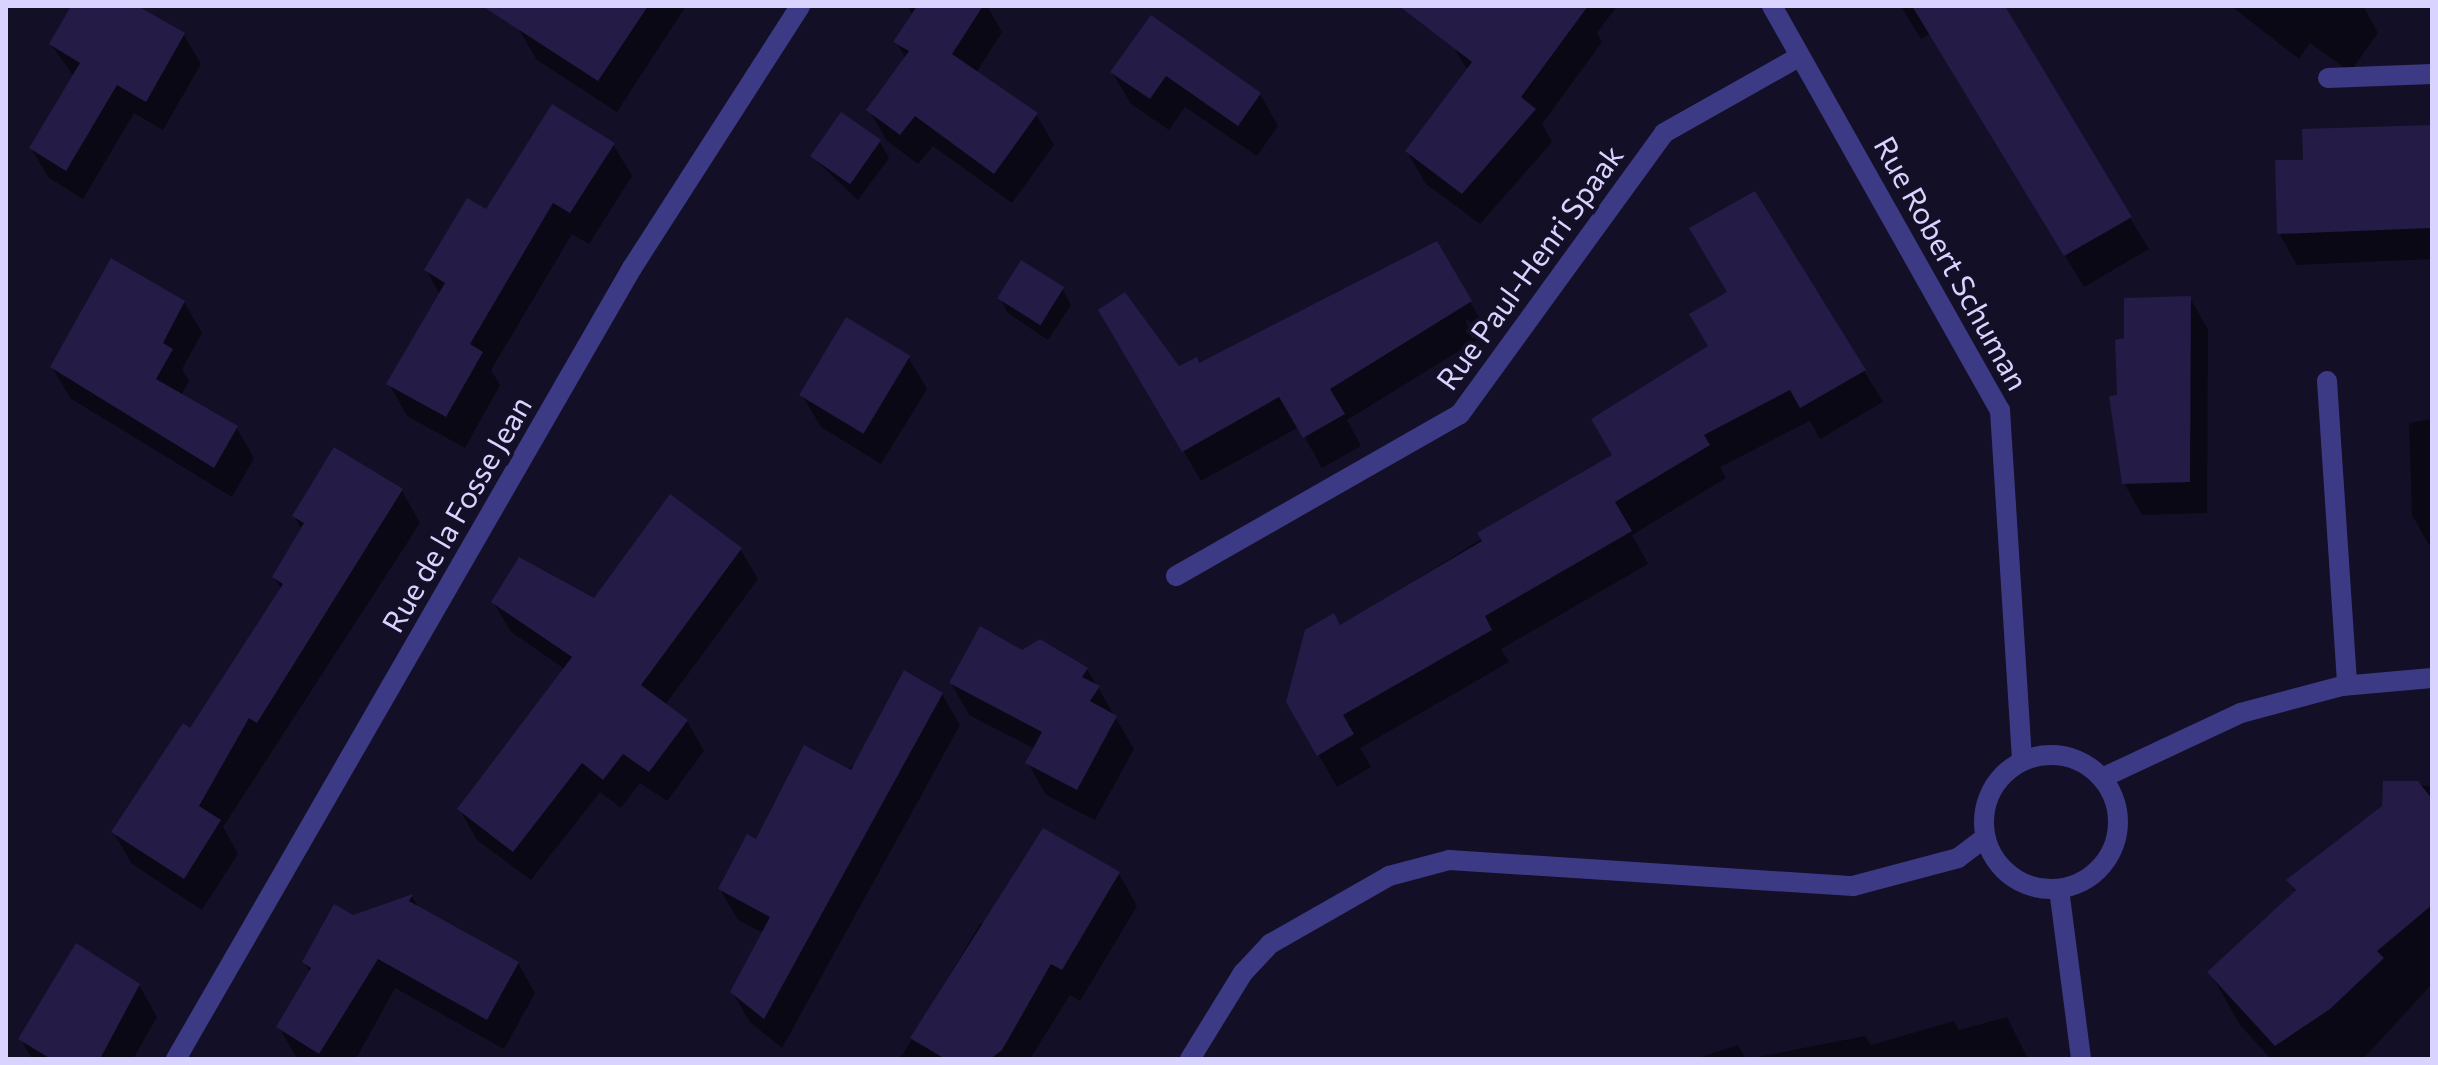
<!DOCTYPE html>
<style>
body{margin:0}
#map{position:relative;width:2438px;height:1065px;overflow:hidden;background:#130f26;font-family:Commissioner,sans-serif}
div>[style]{position:absolute}
.shadow>*{inset:0;background:#0007}
.building>*{inset:0;background:#241b47;transform-origin:0 0}
.service>*{height:20px;margin:-10px;padding:0 10px;transform-origin:10px;border-radius:10px;background:#3d3a85}
.minor>*{height:20px;margin:-10px;padding:0 10px;transform-origin:10px;border-radius:10px;background:#3d3a85}
.minor>.ring{margin:-10px;padding:0;box-sizing:content-box;background:none;border:20px solid #3d3a85;border-radius:50%}
span{translate:-50% -50%;white-space:nowrap;text-align:center;line-height:1.15;-webkit-text-stroke:8px #130f26;paint-order:stroke}
.street-label{font-size:30px;color:#d9d4ff}
.frame{position:absolute;inset:0;border:8px solid #d9d4ff;pointer-events:none}
</style>
<div id="map">
<div class="shadow">
<div style="clip-path:polygon(73px 6px,135px 6px,184px 35px,201px 64px,163px 130px,134px 113px,83px 199px,48px 177px,31px 148px,74px 77px,51px 44px)"></div>
<div style="clip-path:polygon(533px 6px,686px 6px,617px 112px,537px 60px,518px 28px)"></div>
<div style="clip-path:polygon(907px 6px,987px 6px,1002px 32px,976px 73px,1036px 114px,1054px 145px,1012px 203px,933px 146px,918px 164px,887px 141px,869px 110px,906px 59px,896px 42px,913px 16px)"></div>
<div style="clip-path:polygon(1483px 6px,1617px 6px,1597px 33px,1602px 42px,1542px 124px,1552px 142px,1480px 224px,1425px 183px,1407px 151px,1468px 71px,1453px 46px)"></div>
<div style="clip-path:polygon(1901px 6px,2000px 6px,2149px 249px,2084px 287px,1930px 34px,1921px 39px)"></div>
<div style="clip-path:polygon(2231px 6px,2363px 6px,2378px 33px,2350px 72px,2310px 43px,2299px 59px)"></div>
<div style="clip-path:polygon(1152px 18px,1260px 94px,1278px 126px,1257px 156px,1185px 107px,1169px 130px,1131px 104px,1112px 72px)"></div>
<div style="clip-path:polygon(841px 115px,880px 142px,889px 158px,858px 200px,811px 156px)"></div>
<div style="clip-path:polygon(2432px 127px,2432px 259px,2297px 265px,2279px 233px)"></div>
<div style="clip-path:polygon(613px 144px,632px 176px,589px 244px,572px 234px,491px 370px,500px 385px,465px 448px,407px 416px,389px 384px,440px 295px,426px 270px,487px 212px)"></div>
<div style="clip-path:polygon(1436px 243px,1488px 333px,1347px 420px,1361px 446px,1322px 468px,1299px 427px,1201px 481px,1101px 311px,1179px 369px,1199px 365px)"></div>
<div style="clip-path:polygon(1062px 288px,1071px 305px,1048px 340px,1008px 313px,999px 297px)"></div>
<div style="clip-path:polygon(2190px 298px,2208px 330px,2207px 513px,2142px 515px,2124px 483px,2126px 340px)"></div>
<div style="clip-path:polygon(184px 302px,202px 333px,182px 369px,189px 381px,181px 396px,236px 427px,254px 458px,232px 497px,70px 398px,52px 367px)"></div>
<div style="clip-path:polygon(908px 357px,927px 389px,881px 464px,821px 427px,802px 395px)"></div>
<div style="clip-path:polygon(1864px 371px,1883px 402px,1820px 439px,1810px 421px,1720px 467px,1726px 478px,1632px 535px,1648px 564px,1501px 649px,1509px 662px,1360px 748px,1371px 767px,1337px 787px,1288px 702px,1340px 627px,1615px 456px,1594px 419px)"></div>
<div style="clip-path:polygon(2432px 419px,2432px 550px,2412px 515px,2409px 423px)"></div>
<div style="clip-path:polygon(402px 491px,420px 523px,223px 827px,238px 854px,202px 910px,132px 864px,113px 832px,191px 731px,282px 590px,274px 577px,302px 530px,294px 516px)"></div>
<div style="clip-path:polygon(740px 549px,758px 579px,665px 705px,687px 721px,704px 751px,667px 801px,640px 783px,621px 808px,600px 792px,531px 880px,477px 840px,460px 810px,565px 669px,511px 632px,493px 602px,595px 600px)"></div>
<div style="clip-path:polygon(1022px 652px,1087px 669px,1134px 749px,1095px 820px,1046px 795px,1028px 763px,1035px 749px,969px 715px,951px 683px)"></div>
<div style="clip-path:polygon(942px 694px,960px 725px,782px 1048px,750px 1022px,732px 992px,763px 933px,738px 920px,720px 889px,757px 842px)"></div>
<div style="clip-path:polygon(2384px 783px,2432px 786px,2432px 984px,2363px 1059px,2271px 1059px,2240px 1025px,2210px 972px,2296px 893px,2289px 880px,2384px 807px)"></div>
<div style="clip-path:polygon(1119px 874px,1137px 906px,1080px 1001px,1070px 995px,1030px 1059px,900px 1059px,980px 924px)"></div>
<div style="clip-path:polygon(412px 897px,420px 909px,518px 963px,535px 993px,504px 1049px,395px 988px,356px 1059px,296px 1057px,279px 1027px,311px 974px,304px 962px,353px 917px)"></div>
<div style="clip-path:polygon(139px 985px,157px 1017px,133px 1059px,32px 1059px,20px 1038px)"></div>
<div style="clip-path:polygon(2007px 1017px,2028px 1059px,1748px 1059px,1865px 1036px,1871px 1045px,1954px 1021px,1959px 1030px)"></div>
<div style="clip-path:polygon(1738px 1045px,1746px 1059px,1695px 1059px)"></div>
</div>
<div class="building">
<div style="clip-path:polygon(71px 6px,138px 6px,185px 33px,146px 102px,117px 85px,66px 171px,29px 148px,80px 63px,49px 44px)"></div>
<div style="clip-path:polygon(482px 6px,648px 6px,598px 81px)"></div>
<div style="clip-path:polygon(917px 6px,983px 6px,952px 54px,1038px 113px,994px 174px,915px 116px,900px 135px,866px 110px,909px 51px,893px 42px)"></div>
<div style="clip-path:polygon(1399px 6px,1588px 6px,1521px 97px,1536px 109px,1462px 194px,1405px 151px,1472px 62px)"></div>
<div style="clip-path:polygon(1912px 6px,2005px 6px,2132px 217px,2064px 256px)"></div>
<div style="clip-path:polygon(1151px 15px,1261px 93px,1238px 126px,1166px 76px,1150px 99px,1110px 72px)"></div>
<div style="clip-path:polygon(552px 104px,615px 143px,570px 213px,553px 203px,470px 344px,483px 352px,446px 417px,386px 384px,445px 283px,424px 270px,467px 198px,486px 209px)"></div>
<div style="left:841px;top:112px;width:49px;height:54px;rotate:35deg"></div>
<div style="clip-path:polygon(2432px 125px,2432px 228px,2277px 234px,2275px 160px,2303px 160px,2302px 129px)"></div>
<div style="clip-path:polygon(1755px 191px,1866px 370px,1800px 408px,1790px 390px,1704px 435px,1710px 445px,1615px 502px,1632px 531px,1485px 616px,1492px 630px,1343px 715px,1354px 734px,1317px 756px,1286px 702px,1305px 630px,1334px 613px,1340px 625px,1482px 541px,1477px 533px,1612px 455px,1591px 419px,1708px 346px,1689px 314px,1727px 292px,1689px 228px)"></div>
<div style="clip-path:polygon(1437px 241px,1472px 301px,1330px 389px,1345px 414px,1303px 438px,1279px 397px,1182px 452px,1098px 310px,1125px 292px,1179px 366px,1197px 357px,1199px 363px)"></div>
<div style="clip-path:polygon(111px 258px,185px 301px,163px 343px,173px 349px,156px 379px,238px 426px,214px 468px,50px 367px)"></div>
<div style="left:1021px;top:260px;width:51px;height:45px;rotate:32deg"></div>
<div style="clip-path:polygon(2191px 296px,2190px 482px,2122px 484px,2109px 396px,2117px 395px,2115px 340px,2124px 338px,2124px 298px)"></div>
<div style="left:846px;top:317px;width:75px;height:91px;rotate:31deg"></div>
<div style="clip-path:polygon(334px 447px,403px 489px,257px 723px,249px 718px,199px 806px,221px 820px,184px 879px,111px 832px,183px 723px,190px 728px,283px 584px,272px 577px,304px 523px,292px 516px)"></div>
<div style="clip-path:polygon(670px 494px,742px 548px,641px 685px,688px 720px,649px 772px,623px 754px,603px 780px,582px 763px,513px 852px,457px 809px,572px 657px,491px 602px,519px 557px,594px 598px)"></div>
<div style="clip-path:polygon(980px 626px,1022px 650px,1040px 639px,1088px 668px,1082px 677px,1100px 686px,1090px 701px,1117px 716px,1077px 790px,1025px 763px,1042px 732px,949px 683px)"></div>
<div style="clip-path:polygon(904px 670px,943px 693px,764px 1019px,730px 992px,770px 917px,718px 889px,747px 834px,756px 839px,804px 745px,851px 770px)"></div>
<div style="clip-path:polygon(2383px 781px,2418px 781px,2432px 799px,2432px 905px,2377px 951px,2384px 958px,2330px 1009px,2275px 1046px,2207px 972px,2296px 890px,2286px 880px,2382px 806px)"></div>
<div style="clip-path:polygon(1043px 828px,1120px 872px,1062px 970px,1051px 964px,1002px 1050px,990px 1059px,945px 1059px,910px 1038px)"></div>
<div style="clip-path:polygon(413px 894px,409px 901px,519px 962px,487px 1020px,378px 959px,319px 1054px,276px 1027px,311px 968px,302px 962px,334px 904px,353px 915px)"></div>
<div style="clip-path:polygon(76px 943px,140px 984px,100px 1059px,51px 1059px,18px 1039px)"></div>
</div>
<div class="service">
<div style="left:2327px;top:381px;width:305px;rotate:86.2deg"></div>
</div>
<div class="minor">
<div style="left:1772px;top:6px;width:464px;rotate:60.6deg"></div>
<div style="left:2000px;top:410px;width:352px;rotate:86.4deg"></div>
<div style="left:2328px;top:78px;width:104px;rotate:-2.2deg"></div>
<div style="left:1176px;top:576px;width:327px;rotate:-29.7deg"></div>
<div style="left:1460px;top:414px;width:347px;rotate:-54deg"></div>
<div style="left:1664px;top:133px;width:155px;rotate:-29.4deg"></div>
<div class="ring" style="left:1984px;top:755px;width:114px;height:114px"></div>
<div style="left:2102px;top:778px;width:153px;rotate:-25.1deg"></div>
<div style="left:2241px;top:713px;width:105px;rotate:-15deg"></div>
<div style="left:2342px;top:686px;width:90px;rotate:-5.1deg"></div>
<div style="left:2059px;top:889px;width:171px;rotate:82.6deg"></div>
<div style="left:176px;top:1059px;width:913px;rotate:-60.04deg"></div>
<div style="left:632px;top:268px;width:311px;rotate:-57.3deg"></div>
<div style="left:1190px;top:1059px;width:101px;rotate:-58.4deg"></div>
<div style="left:1243px;top:973px;width:40px;rotate:-47deg"></div>
<div style="left:1270px;top:944px;width:137px;rotate:-29.7deg"></div>
<div style="left:1389px;top:876px;width:62px;rotate:-14.9deg"></div>
<div style="left:1449px;top:860px;width:405px;rotate:3.7deg"></div>
<div style="left:1853px;top:886px;width:109px;rotate:-14.9deg"></div>
<div style="left:1958px;top:858px;width:34px;rotate:-37deg"></div>
</div>
<div class="street-label">
<span style="left:1952px;top:263px;rotate:61deg">Rue Robert Schuman</span>
<span style="left:1529px;top:267px;rotate:-54deg">Rue Paul-Henri Spaak</span>
<span style="left:456px;top:514px;rotate:-60deg">Rue de la Fosse Jean</span>
</div>
<div class="frame"></div>
</div>
